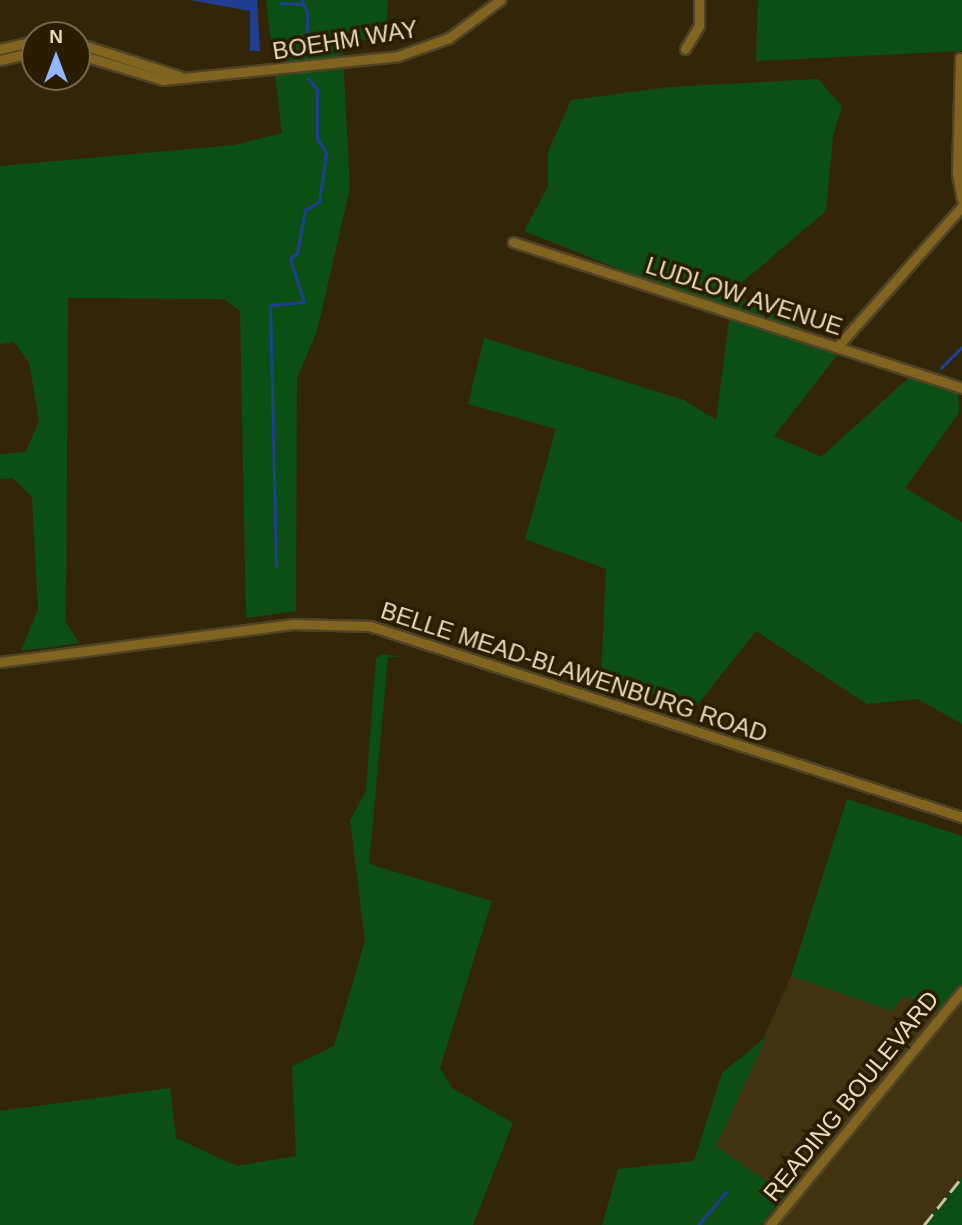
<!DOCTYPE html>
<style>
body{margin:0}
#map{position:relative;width:962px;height:1225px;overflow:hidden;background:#332608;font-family:Arial,sans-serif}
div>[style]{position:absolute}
.built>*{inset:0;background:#413210}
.green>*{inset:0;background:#0c4f14}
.water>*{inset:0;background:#1e3f92}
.stream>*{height:2.5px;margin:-1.25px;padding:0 1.25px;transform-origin:1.25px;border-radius:1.25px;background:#1e3f92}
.roads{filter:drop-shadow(2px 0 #504325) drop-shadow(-2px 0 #504325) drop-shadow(0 2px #504325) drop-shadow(0 -2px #504325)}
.minor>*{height:9px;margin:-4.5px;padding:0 4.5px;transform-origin:4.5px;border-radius:4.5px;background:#81641f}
.rail>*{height:2.5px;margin-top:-1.25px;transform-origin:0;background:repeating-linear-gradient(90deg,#cec0a4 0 14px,transparent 0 21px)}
span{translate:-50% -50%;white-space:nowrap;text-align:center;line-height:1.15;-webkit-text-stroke:7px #291c01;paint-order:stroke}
.street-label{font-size:24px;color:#e7d9be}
.north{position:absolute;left:21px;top:21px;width:70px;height:70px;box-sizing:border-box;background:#291c01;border:2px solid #75684d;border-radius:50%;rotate:0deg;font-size:19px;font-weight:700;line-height:28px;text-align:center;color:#e7d9be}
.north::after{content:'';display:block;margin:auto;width:24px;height:32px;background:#95b6fd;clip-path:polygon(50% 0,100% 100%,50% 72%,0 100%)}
</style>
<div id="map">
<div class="built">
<div style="clip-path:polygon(791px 976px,892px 1011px,903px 996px,950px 1013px,962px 999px,962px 1177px,923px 1225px,761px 1225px,785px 1194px,716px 1146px)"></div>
</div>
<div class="green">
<div style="clip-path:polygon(266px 0,388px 0,386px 33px,367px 40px,342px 36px,350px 188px,317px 331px,297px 378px,296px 611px,246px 618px,240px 311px,224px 299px,68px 298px,66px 622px,79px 643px,21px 651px,38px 609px,32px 497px,13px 478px,0 479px,0 454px,26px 452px,39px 420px,29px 362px,14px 342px,0 344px,0 166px,234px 145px,282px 133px)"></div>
<div style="clip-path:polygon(758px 0,962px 0,962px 51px,756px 61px)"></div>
<div style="clip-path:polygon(818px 79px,842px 106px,833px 136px,826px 211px,731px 292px,842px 349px,774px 436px,821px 457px,913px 374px,958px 388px,959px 413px,905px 488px,962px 522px,962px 724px,918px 699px,867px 704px,756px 631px,695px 708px,601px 677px,606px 569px,525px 539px,556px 429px,468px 404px,484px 338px,684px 400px,716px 420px,730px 313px,524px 231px,548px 187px,548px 152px,571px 100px,670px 87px)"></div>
<div style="clip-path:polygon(383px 654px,401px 657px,388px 657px,369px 864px,492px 901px,440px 1068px,452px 1088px,513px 1123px,473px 1225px,0 1225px,0 1111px,170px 1088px,176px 1138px,237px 1166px,296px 1156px,292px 1066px,334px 1046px,365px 941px,350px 820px,366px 791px,376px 658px)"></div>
<div style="clip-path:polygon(847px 799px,962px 836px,962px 999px,951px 1014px,903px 996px,892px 1011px,791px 976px)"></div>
<div style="clip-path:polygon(767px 1036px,716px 1146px,785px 1194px,761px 1225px,602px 1225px,618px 1169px,694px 1161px,722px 1073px)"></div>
<div style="clip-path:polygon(962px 1177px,962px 1225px,923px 1225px)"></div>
</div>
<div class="water">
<div style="clip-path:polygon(190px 0,257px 0,260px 51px,250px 51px,250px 11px)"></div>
</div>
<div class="stream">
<div style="left:302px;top:0;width:15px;rotate:67deg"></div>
<div style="left:308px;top:14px;width:39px;rotate:93deg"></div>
<div style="left:280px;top:3px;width:22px;rotate:3deg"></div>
<div style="left:941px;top:368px;width:30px;rotate:-45deg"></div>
<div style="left:276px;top:566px;width:261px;rotate:-91.3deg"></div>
<div style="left:270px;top:305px;width:34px;rotate:-5deg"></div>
<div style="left:304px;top:302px;width:45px;rotate:-108deg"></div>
<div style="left:290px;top:259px;width:9px;rotate:-41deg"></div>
<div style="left:297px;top:253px;width:44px;rotate:-79.5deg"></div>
<div style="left:305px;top:210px;width:16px;rotate:-30deg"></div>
<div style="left:319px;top:202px;width:49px;rotate:-81.9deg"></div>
<div style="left:326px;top:153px;width:17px;rotate:-123deg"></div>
<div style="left:317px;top:139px;width:49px;rotate:-90deg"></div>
<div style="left:317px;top:90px;width:14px;rotate:-129deg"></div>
<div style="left:698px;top:1225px;width:43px;rotate:-49.7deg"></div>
</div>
<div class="roads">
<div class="minor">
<div style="left:77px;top:43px;width:107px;rotate:17.9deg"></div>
<div style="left:0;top:49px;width:36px;rotate:-13deg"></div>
<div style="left:685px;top:49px;width:27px;rotate:-59deg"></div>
<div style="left:699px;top:26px;width:26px;rotate:-90deg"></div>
<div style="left:77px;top:54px;width:90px;rotate:16.8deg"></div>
<div style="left:163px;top:80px;width:236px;rotate:-5.8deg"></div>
<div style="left:398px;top:56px;width:54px;rotate:-19.4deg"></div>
<div style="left:449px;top:38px;width:64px;rotate:-36.7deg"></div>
<div style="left:960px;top:58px;width:116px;rotate:91.5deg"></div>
<div style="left:957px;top:174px;width:26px;rotate:79deg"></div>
<div style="left:0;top:60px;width:36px;rotate:-13deg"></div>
<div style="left:513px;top:242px;width:472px;rotate:18deg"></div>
<div style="left:837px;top:347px;width:188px;rotate:-48.4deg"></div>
<div style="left:0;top:662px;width:295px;rotate:-7.4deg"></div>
<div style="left:293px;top:624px;width:77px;rotate:1.5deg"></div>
<div style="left:370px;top:626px;width:622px;rotate:17.88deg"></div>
<div style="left:770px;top:1225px;width:303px;rotate:-50.6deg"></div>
</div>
</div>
<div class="rail">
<div style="left:924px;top:1225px;width:61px;rotate:-51.6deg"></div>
</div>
<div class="street-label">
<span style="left:345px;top:40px;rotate:-9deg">BOEHM WAY</span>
<span style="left:744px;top:296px;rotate:18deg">LUDLOW AVENUE</span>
<span style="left:574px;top:672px;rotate:18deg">BELLE MEAD-BLAWENBURG ROAD</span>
<span style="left:851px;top:1096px;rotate:-51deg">READING BOULEVARD</span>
</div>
<div class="north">N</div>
</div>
